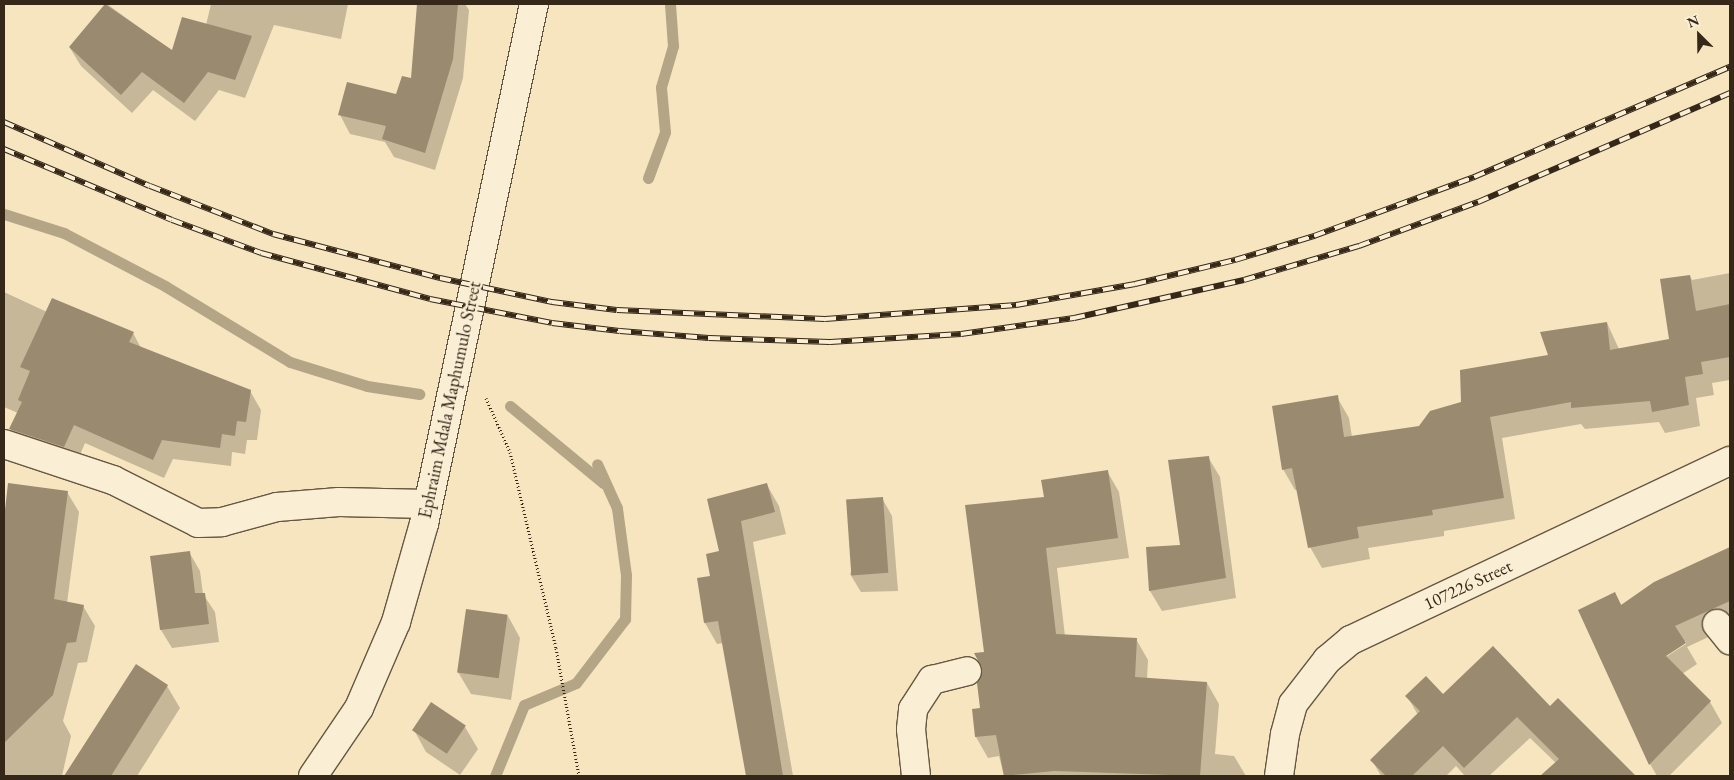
<!DOCTYPE html>
<style>
body{margin:0}
#map{position:relative;width:1734px;height:780px;overflow:hidden;background:#f7e5bf;font-family:"EB Garamond",serif}
div>[style]{position:absolute}
.shadow>*{inset:0;background:#0003}
.stream>*{height:11px;margin:-5.5px;padding:0 5.5px;transform-origin:5.5px;border-radius:5.5px;background:#b5a587}
.building>*{inset:0;background:#9a8a6f;transform-origin:0 0}
.path>*{height:3px;margin-top:-1.5px;transform-origin:0;background:repeating-linear-gradient(90deg,#362819 0 1px,transparent 0 3.5px)}
.roads{filter:drop-shadow(1px 0 #665742) drop-shadow(-1px 0 #665742) drop-shadow(0 1px #665742) drop-shadow(0 -1px #665742)}
.minor>*{height:28px;margin:-14px;padding:0 14px;transform-origin:14px;border-radius:14px;background:#faeed5}
.rail>*{height:5.5px;margin-top:-2.75px;transform-origin:0;background:repeating-linear-gradient(90deg,#faeed5 0 11px,#362819 0 22px);box-sizing:border-box;border-block:1px solid #362819}
span{translate:-50% -50%;white-space:nowrap;text-align:center;line-height:1.15;-webkit-text-stroke:5px #faeed5;paint-order:stroke}
.street-label{font-size:18px;color:#362819}
.frame{position:absolute;inset:0;border:5px solid #362819;pointer-events:none}
.north{position:absolute;left:1674px;top:10px;width:50px;height:50px;-webkit-text-stroke:4px #faeed5;paint-order:stroke;rotate:337deg;font-size:14px;font-weight:700;line-height:20px;text-align:center;color:#362819}
.north::after{content:'';display:block;margin:auto;width:18px;height:22px;background:#362819;clip-path:polygon(50% 0,100% 100%,50% 72%,0 100%)}
</style>
<div id="map">
<div class="shadow">
<div style="clip-path:polygon(107px 4px,173px 52px,206px 25px,211px 4px,348px 4px,341px 39px,274px 25px,245px 98px,219px 90px,195px 121px,153px 90px,132px 113px,81px 66px,70px 48px)"></div>
<div style="clip-path:polygon(418px 4px,465px 4px,469px 10px,463px 78px,435px 170px,394px 157px,385px 142px,350px 134px,340px 115px,397px 96px,412px 80px)"></div>
<div style="clip-path:polygon(1730px 273px,1730px 380px,1712px 383px,1714px 395px,1696px 398px,1700px 426px,1665px 433px,1659px 422px,1585px 429px,1581px 424px,1502px 438px,1515px 519px,1444px 531px,1444px 536px,1368px 548px,1370px 559px,1322px 568px,1310px 547px,1298px 490px,1295px 490px,1283px 469px,1337px 397px,1349px 418px,1352px 437px,1419px 427px,1607px 323px,1619px 349px,1671px 340px,1690px 276px,1692px 280px)"></div>
<div style="clip-path:polygon(4px 292px,47px 312px,133px 333px,141px 348px,250px 391px,261px 410px,257px 440px,247px 440px,245px 454px,232px 452px,231px 466px,173px 459px,164px 478px,85px 443px,75px 466px,22px 448px,11px 429px,18px 413px,4px 407px)"></div>
<div style="clip-path:polygon(1208px 457px,1220px 477px,1236px 598px,1162px 611px,1150px 591px,1148px 548px,1181px 546px)"></div>
<div style="clip-path:polygon(1107px 471px,1119px 492px,1129px 558px,1057px 568px,1065px 636px,1136px 639px,1148px 660px,1147px 679px,1207px 683px,1219px 704px,1215px 754px,1234px 756px,1246px 776px,1004px 776px,999px 756px,988px 758px,976px 737px,973px 710px,981px 709px,985px 653px,1045px 498px)"></div>
<div style="clip-path:polygon(9px 484px,67px 492px,79px 512px,67px 603px,83px 606px,95px 626px,87px 662px,78px 663px,63px 721px,71px 736px,62px 776px,4px 776px,4px 530px)"></div>
<div style="clip-path:polygon(767px 485px,779px 506px,786px 534px,753px 542px,793px 776px,747px 776px,723px 643px,717px 644px,705px 623px,711px 577px,721px 552px,708px 500px)"></div>
<div style="clip-path:polygon(882px 498px,892px 516px,898px 591px,861px 592px,850px 574px)"></div>
<div style="clip-path:polygon(evenodd,1730px 548px,1730px 627px,1687px 647px,1697px 664px,1682px 674px,1710px 702px,1722px 723px,1669px 776px,1657px 776px,1650px 764px,1615px 594px,1622px 606px,1655px 583px,1730px 548px,1686px 641px,1686px 644px,1661px 660px,1660px 658px,1686px 641px)"></div>
<div style="clip-path:polygon(189px 552px,200px 571px,203px 594px,215px 612px,219px 642px,172px 648px,161px 630px,152px 557px)"></div>
<div style="clip-path:polygon(508px 616px,520px 638px,511px 700px,471px 694px,458px 672px)"></div>
<div style="clip-path:polygon(136px 666px,167px 686px,180px 708px,137px 776px,65px 776px)"></div>
<div style="clip-path:polygon(1443px 695px,1550px 708px,1558px 700px,1634px 776px,1542px 776px,1556px 763px,1530px 738px,1489px 776px,1465px 776px,1456px 766px,1446px 776px,1381px 776px,1372px 760px,1418px 715px,1407px 696px)"></div>
<div style="clip-path:polygon(465px 727px,478px 749px,460px 775px,426px 752px,414px 730px)"></div>
</div>
<div class="stream">
<div style="left:648px;top:178px;width:49px;rotate:-69.7deg"></div>
<div style="left:665px;top:132px;width:45px;rotate:-95.1deg"></div>
<div style="left:661px;top:87px;width:43px;rotate:-73.7deg"></div>
<div style="left:673px;top:46px;width:42px;rotate:-94.1deg"></div>
<div style="left:4px;top:214px;width:63px;rotate:17.6deg"></div>
<div style="left:64px;top:233px;width:114px;rotate:27.7deg"></div>
<div style="left:165px;top:286px;width:146px;rotate:31.3deg"></div>
<div style="left:290px;top:362px;width:81px;rotate:17.3deg"></div>
<div style="left:367px;top:386px;width:53px;rotate:8.7deg"></div>
<div style="left:510px;top:406px;width:121px;rotate:39.6deg"></div>
<div style="left:495px;top:776px;width:77px;rotate:-67.8deg"></div>
<div style="left:524px;top:705px;width:56px;rotate:-22.9deg"></div>
<div style="left:576px;top:683px;width:81px;rotate:-52.6deg"></div>
<div style="left:625px;top:619px;width:44px;rotate:-88.7deg"></div>
<div style="left:626px;top:575px;width:68px;rotate:-97.7deg"></div>
<div style="left:617px;top:508px;width:48px;rotate:-114.4deg"></div>
</div>
<div class="building">
<div style="clip-path:polygon(105px 4px,172px 50px,182px 17px,252px 36px,235px 80px,208px 72px,184px 103px,142px 72px,121px 95px,69px 47px)"></div>
<div style="clip-path:polygon(417px 4px,458px 4px,453px 59px,425px 153px,382px 139px,386px 126px,338px 115px,347px 82px,396px 94px,402px 76px,411px 78px)"></div>
<div style="clip-path:polygon(1690px 275px,1696px 311px,1730px 304px,1730px 357px,1701px 362px,1703px 374px,1685px 377px,1689px 405px,1652px 412px,1650px 401px,1571px 408px,1571px 402px,1490px 417px,1504px 498px,1432px 510px,1433px 515px,1357px 527px,1359px 538px,1308px 548px,1292px 468px,1282px 470px,1272px 406px,1338px 395px,1344px 437px,1419px 426px,1430px 411px,1461px 402px,1460px 370px,1548px 355px,1540px 332px,1607px 322px,1610px 350px,1669px 339px,1660px 279px)"></div>
<div style="clip-path:polygon(52px 298px,134px 332px,129px 342px,251px 390px,246px 422px,237px 421px,235px 436px,222px 434px,220px 448px,162px 440px,153px 460px,74px 425px,64px 447px,9px 429px,22px 402px,18px 400px,30px 371px,20px 367px)"></div>
<div style="clip-path:polygon(1209px 456px,1226px 578px,1149px 591px,1146px 547px,1180px 545px,1168px 460px)"></div>
<div style="clip-path:polygon(1108px 470px,1118px 538px,1046px 548px,1056px 634px,1137px 638px,1135px 677px,1207px 682px,1200px 776px,1054px 771px,1004px 776px,996px 735px,975px 737px,972px 709px,980px 708px,977px 683px,982px 668px,974px 653px,984px 652px,965px 505px,1044px 497px,1041px 480px)"></div>
<div style="clip-path:polygon(8px 483px,68px 491px,54px 599px,84px 605px,76px 642px,67px 643px,53px 695px,4px 743px,4px 519px)"></div>
<div style="clip-path:polygon(767px 483px,775px 512px,741px 521px,783px 776px,746px 776px,718px 621px,704px 623px,697px 578px,710px 576px,706px 554px,719px 551px,707px 499px)"></div>
<div style="left:883px;top:497px;width:76px;height:37px;rotate:86deg"></div>
<div style="clip-path:polygon(1730px 547px,1730px 601px,1675px 626px,1686px 643px,1666px 656px,1711px 701px,1649px 765px,1578px 610px,1615px 592px,1621px 605px,1654px 582px)"></div>
<div style="clip-path:polygon(190px 551px,195px 593px,205px 593px,209px 624px,160px 630px,150px 556px)"></div>
<div style="left:466px;top:609px;width:42px;height:64px;rotate:8deg"></div>
<div style="clip-path:polygon(1493px 646px,1550px 706px,1558px 698px,1636px 776px,1540px 776px,1559px 759px,1517px 717px,1464px 768px,1443px 746px,1412px 776px,1386px 776px,1370px 760px,1420px 711px,1405px 696px,1426px 676px,1443px 694px)"></div>
<div style="clip-path:polygon(136px 664px,168px 685px,111px 776px,64px 776px)"></div>
<div style="left:431px;top:702px;width:42px;height:34px;rotate:34deg"></div>
</div>
<div class="path">
<div style="left:486px;top:398px;width:59px;rotate:66deg"></div>
<div style="left:510px;top:452px;width:201px;rotate:76.8deg"></div>
<div style="left:556px;top:648px;width:130px;rotate:79.8deg"></div>
</div>
<div class="roads">
<div class="minor">
<div style="left:4px;top:444px;width:115px;rotate:18.3deg"></div>
<div style="left:113px;top:480px;width:95px;rotate:26.8deg"></div>
<div style="left:198px;top:523px;width:24px;rotate:-2deg"></div>
<div style="left:222px;top:522px;width:57px;rotate:-15.3deg"></div>
<div style="left:277px;top:507px;width:62px;rotate:-4.6deg"></div>
<div style="left:339px;top:502px;width:89px;rotate:1.3deg"></div>
<div style="left:1717px;top:624px;width:21px;rotate:51deg"></div>
<div style="left:313px;top:776px;width:82px;rotate:-55.9deg"></div>
<div style="left:359px;top:708px;width:94px;rotate:-66.7deg"></div>
<div style="left:396px;top:622px;width:102px;rotate:-74.1deg"></div>
<div style="left:424px;top:524px;width:532px;rotate:-78.06deg"></div>
<div style="left:916px;top:776px;width:47px;rotate:-96.1deg"></div>
<div style="left:911px;top:729px;width:20px;rotate:-84deg"></div>
<div style="left:913px;top:709px;width:35px;rotate:-57deg"></div>
<div style="left:932px;top:680px;width:36px;rotate:-14deg"></div>
<div style="left:1279px;top:776px;width:42px;rotate:-81.9deg"></div>
<div style="left:1285px;top:734px;width:31px;rotate:-75deg"></div>
<div style="left:1293px;top:704px;width:56px;rotate:-52.3deg"></div>
<div style="left:1327px;top:660px;width:31px;rotate:-40deg"></div>
<div style="left:1351px;top:640px;width:419px;rotate:-25.3deg"></div>
</div>
</div>
<div class="rail">
<div style="left:4px;top:122px;width:159px;rotate:23.7deg"></div>
<div style="left:150px;top:186px;width:132px;rotate:21.3deg"></div>
<div style="left:273px;top:234px;width:173px;rotate:14.8deg"></div>
<div style="left:440px;top:278px;width:115px;rotate:12.1deg"></div>
<div style="left:552px;top:302px;width:65px;rotate:7deg"></div>
<div style="left:617px;top:310px;width:208px;rotate:2.5deg"></div>
<div style="left:825px;top:319px;width:192px;rotate:-4.2deg"></div>
<div style="left:1016px;top:305px;width:121px;rotate:-10deg"></div>
<div style="left:1135px;top:284px;width:103px;rotate:-13.5deg"></div>
<div style="left:1235px;top:260px;width:83px;rotate:-16.9deg"></div>
<div style="left:1314px;top:236px;width:171px;rotate:-20.2deg"></div>
<div style="left:1474px;top:177px;width:279px;rotate:-23.3deg"></div>
<div style="left:4px;top:149px;width:182px;rotate:22.9deg"></div>
<div style="left:172px;top:220px;width:95px;rotate:20.3deg"></div>
<div style="left:261px;top:253px;width:175px;rotate:15.2deg"></div>
<div style="left:430px;top:299px;width:124px;rotate:11.1deg"></div>
<div style="left:552px;top:323px;width:68px;rotate:6.7deg"></div>
<div style="left:620px;top:331px;width:89px;rotate:4.5deg"></div>
<div style="left:709px;top:338px;width:121px;rotate:1.9deg"></div>
<div style="left:830px;top:342px;width:131px;rotate:-3.5deg"></div>
<div style="left:961px;top:334px;width:114px;rotate:-8.1deg"></div>
<div style="left:1074px;top:318px;width:174px;rotate:-12.6deg"></div>
<div style="left:1244px;top:280px;width:120px;rotate:-16.5deg"></div>
<div style="left:1359px;top:246px;width:127px;rotate:-20.3deg"></div>
<div style="left:1478px;top:202px;width:275px;rotate:-23.4deg"></div>
</div>
<div class="street-label">
<span style="left:450px;top:400px;rotate:-78deg">Ephraim Mdala Maphumulo Street</span>
<span style="left:1468px;top:585px;rotate:-25deg">107226 Street</span>
</div>
<div class="frame"></div>
<div class="north">N</div>
</div>
